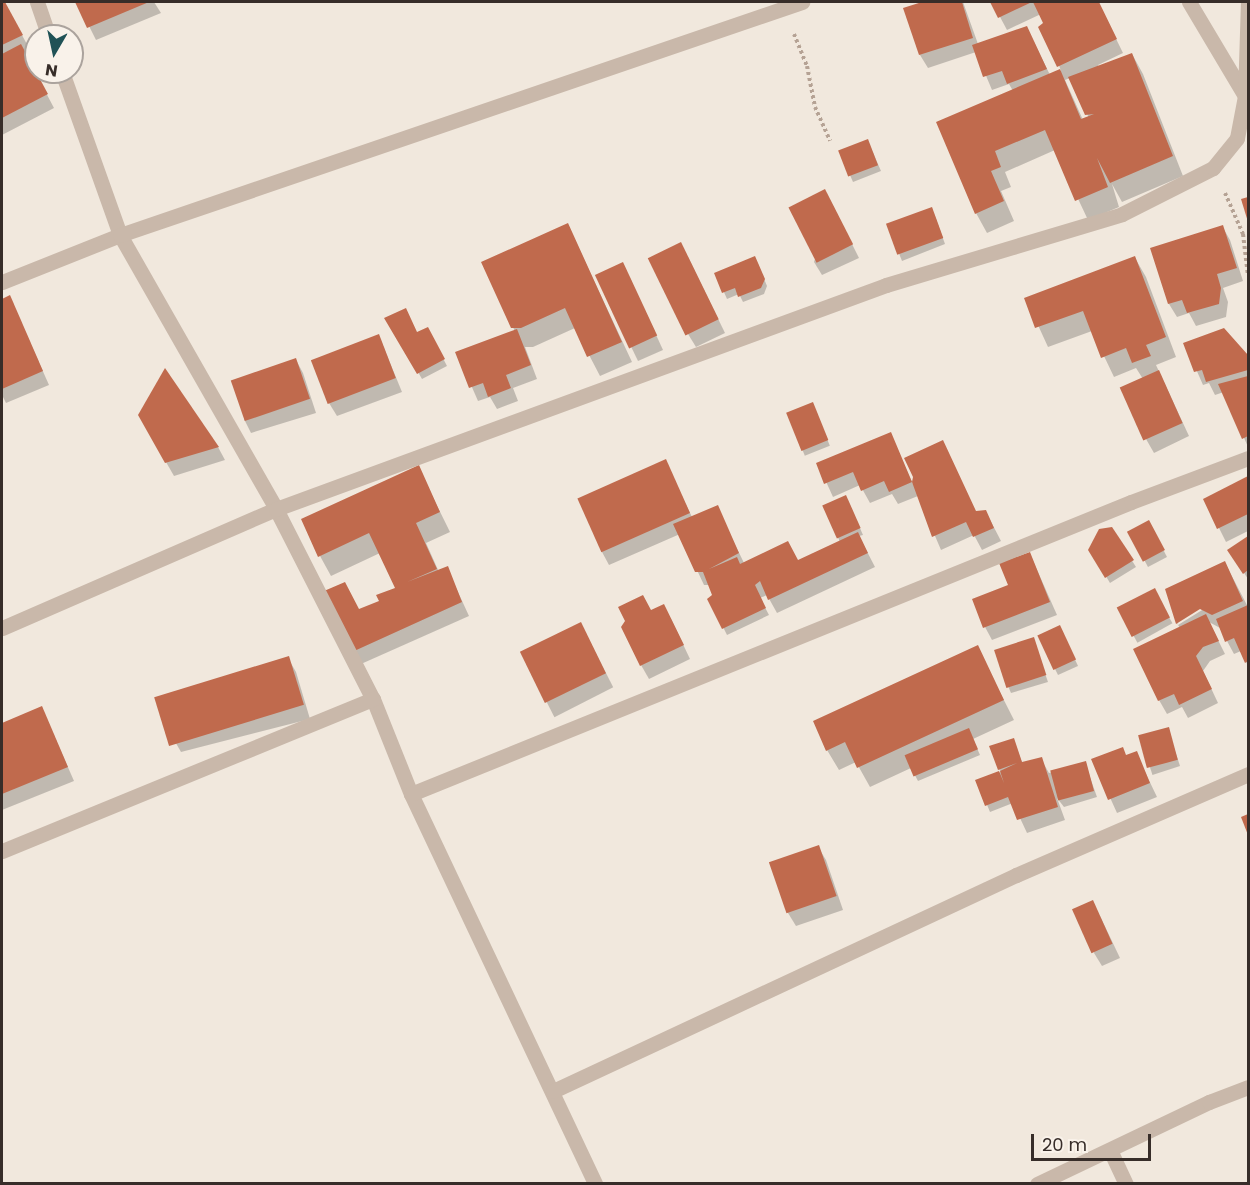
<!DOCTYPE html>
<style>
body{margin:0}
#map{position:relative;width:1250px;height:1185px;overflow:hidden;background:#f1e8dd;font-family:Poppins,sans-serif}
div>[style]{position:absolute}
.shadow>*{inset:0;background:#0003;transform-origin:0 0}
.building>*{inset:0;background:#c06a4d;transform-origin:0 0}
.path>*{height:4px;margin-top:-2px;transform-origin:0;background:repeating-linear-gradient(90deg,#b5a294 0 3px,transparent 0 6px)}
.minor>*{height:15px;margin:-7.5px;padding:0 7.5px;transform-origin:7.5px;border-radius:7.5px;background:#c9b8aa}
span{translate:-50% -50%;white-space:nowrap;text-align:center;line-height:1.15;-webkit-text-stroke:5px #f9f2ea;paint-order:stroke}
.frame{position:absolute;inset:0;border:3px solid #372d29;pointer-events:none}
.north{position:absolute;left:24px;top:24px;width:60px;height:60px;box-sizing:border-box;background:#f9f2ea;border:2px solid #aba39d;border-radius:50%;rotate:189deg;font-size:16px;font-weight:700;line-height:24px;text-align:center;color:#372d29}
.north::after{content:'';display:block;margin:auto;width:21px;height:27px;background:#205256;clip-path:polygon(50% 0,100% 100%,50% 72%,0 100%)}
.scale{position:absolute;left:1031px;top:1134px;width:120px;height:27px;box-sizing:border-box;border:3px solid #372d29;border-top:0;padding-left:8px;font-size:18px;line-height:21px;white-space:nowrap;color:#372d29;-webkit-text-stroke:4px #f9f2ea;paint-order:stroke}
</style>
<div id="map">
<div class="shadow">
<div style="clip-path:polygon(2px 2px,4px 2px,29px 48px,24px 51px,54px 108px,2px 135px)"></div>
<div style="clip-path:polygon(77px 2px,154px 2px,161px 13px,96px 40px)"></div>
<div style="clip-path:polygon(evenodd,927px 2px,963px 2px,978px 44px,1034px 42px,1050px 75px,1061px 71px,1041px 14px,1007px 30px,992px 2px,1098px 2px,1123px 53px,1098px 65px,1099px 67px,1132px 54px,1143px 74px,1183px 176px,1122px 202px,1112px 184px,1119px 207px,1088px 220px,1055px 150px,1005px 172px,1011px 187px,1001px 191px,1014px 221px,987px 233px,976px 213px,1013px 91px,1009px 84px,992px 90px,976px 52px,928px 68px,920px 55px,905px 8px,927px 2px,1070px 78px,1089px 118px,1083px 120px,1065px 80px,1070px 78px)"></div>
<div style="clip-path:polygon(871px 148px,881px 171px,853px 182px,840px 152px)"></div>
<div style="clip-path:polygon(832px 204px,859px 258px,822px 275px,814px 262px)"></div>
<div style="clip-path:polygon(935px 216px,945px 244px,902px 261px,888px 226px)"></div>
<div style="clip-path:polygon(568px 225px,632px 362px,600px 376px,575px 328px,533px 347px,525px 347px,537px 379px,513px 388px,518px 401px,497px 409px,490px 397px,478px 401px,457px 353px,515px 332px,513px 327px)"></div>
<div style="clip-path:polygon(1222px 226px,1230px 240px,1243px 281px,1223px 288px,1228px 302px,1226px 317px,1196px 326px,1189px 313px,1177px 317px,1169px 304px,1152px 249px)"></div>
<div style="clip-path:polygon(688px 257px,725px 333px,696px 347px,688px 334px)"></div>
<div style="clip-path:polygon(1135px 258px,1146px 277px,1176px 357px,1156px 365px,1189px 436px,1154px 453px,1146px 439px,1143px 379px,1136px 368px,1114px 377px,1092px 331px,1048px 347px,1026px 299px)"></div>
<div style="clip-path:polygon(758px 264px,767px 286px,764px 294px,743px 302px,739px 294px,727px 299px,716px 274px)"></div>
<div style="clip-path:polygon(597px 276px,630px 278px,663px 350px,638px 361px)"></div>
<div style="clip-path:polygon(10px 297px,49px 385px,6px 403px,2px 395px,2px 300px)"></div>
<div style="clip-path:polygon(387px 319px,417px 334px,431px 335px,447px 366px,422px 379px)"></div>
<div style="clip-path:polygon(1223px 330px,1248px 357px,1248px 447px,1224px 392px,1215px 395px,1209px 383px,1203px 385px,1185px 344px)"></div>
<div style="clip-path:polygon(379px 336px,402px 392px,337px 416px,329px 403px)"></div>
<div style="clip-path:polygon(296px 360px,303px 373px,316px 413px,251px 433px,244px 419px)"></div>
<div style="left:813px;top:404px;width:45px;height:27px;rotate:68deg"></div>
<div style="clip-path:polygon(139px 415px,218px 447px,225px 460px,174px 476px)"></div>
<div style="clip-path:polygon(890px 434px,913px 484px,977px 513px,986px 512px,1001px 541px,982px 550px,974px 535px,941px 550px,918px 496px,898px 504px,892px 494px,870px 503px,860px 485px,833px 497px,818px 464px)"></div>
<div style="clip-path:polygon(665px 461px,692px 517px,717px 507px,744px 563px,798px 562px,840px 542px,824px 506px,849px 503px,863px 535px,859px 536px,875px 567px,777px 613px,767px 595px,760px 598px,769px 615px,727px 635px,709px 599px,714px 595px,710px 585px,704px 585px,680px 534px,609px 565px,602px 552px)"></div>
<div style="clip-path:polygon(418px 467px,450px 532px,426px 543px,439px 572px,447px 568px,469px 616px,361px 664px,353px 651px,359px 611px,381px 601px,397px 588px,380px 553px,331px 576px,320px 556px)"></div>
<div style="clip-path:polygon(1248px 478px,1248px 531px,1226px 542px,1205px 500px)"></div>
<div style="clip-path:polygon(1152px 528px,1167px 557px,1148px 567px,1129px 532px)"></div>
<div style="clip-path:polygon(1112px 529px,1136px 567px,1110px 583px,1090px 550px)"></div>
<div style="clip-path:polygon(1248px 537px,1248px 579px,1229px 550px)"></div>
<div style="clip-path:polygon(1030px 554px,1057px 615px,992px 640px,985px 627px)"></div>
<div style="clip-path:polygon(1225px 563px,1248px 607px,1248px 666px,1241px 651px,1234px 654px,1220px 628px,1209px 622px,1225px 654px,1210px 661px,1203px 671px,1218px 703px,1188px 718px,1182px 707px,1167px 714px,1159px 700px,1180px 628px,1178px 625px,1207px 607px,1206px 604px,1178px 621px,1178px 625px,1167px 590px)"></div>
<div style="left:1154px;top:590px;width:38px;height:40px;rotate:61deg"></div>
<div style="clip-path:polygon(651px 611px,671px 619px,690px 659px,649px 679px,641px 665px)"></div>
<div style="left:581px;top:624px;width:71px;height:66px;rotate:63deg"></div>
<div style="clip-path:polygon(1063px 634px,1078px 666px,1058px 675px,1055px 669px)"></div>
<div style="clip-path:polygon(1033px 639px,1048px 682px,1011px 693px,1008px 686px)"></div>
<div style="clip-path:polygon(977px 647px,1014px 720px,973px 739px,980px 755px,918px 781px,911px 768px,870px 787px,856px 762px,839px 770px,827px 750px)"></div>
<div style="clip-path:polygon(288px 658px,296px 672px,310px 719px,181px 752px,173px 738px)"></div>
<div style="clip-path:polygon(42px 708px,74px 781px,2px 810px,2px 724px)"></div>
<div style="left:1168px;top:729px;width:39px;height:29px;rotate:72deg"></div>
<div style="clip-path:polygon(1013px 739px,1023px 765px,1041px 759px,1049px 773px,1085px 763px,1097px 797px,1064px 807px,1057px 798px,1065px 820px,1027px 833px,1013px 803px,990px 812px,977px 781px,1001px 772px,999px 769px)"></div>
<div style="clip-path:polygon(1136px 753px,1157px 797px,1117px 813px,1093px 760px,1127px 757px)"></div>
<div style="clip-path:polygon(818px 847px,826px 860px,843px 910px,796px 926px,788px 913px,771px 863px)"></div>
<div style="clip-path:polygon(1100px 916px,1120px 958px,1102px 966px,1094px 953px)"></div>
</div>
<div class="building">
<div style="clip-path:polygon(2px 2px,5px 2px,23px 35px,2px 45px)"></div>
<div style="clip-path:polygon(75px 2px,149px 2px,87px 28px)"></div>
<div style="clip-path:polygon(922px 2px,962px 2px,973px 38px,919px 55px,903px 8px)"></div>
<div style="clip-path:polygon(990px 2px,1032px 2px,998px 18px)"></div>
<div style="clip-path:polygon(1033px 2px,1099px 2px,1117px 39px,1057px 67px,1038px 27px,1043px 23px)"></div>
<div style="clip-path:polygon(1027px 26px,1047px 69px,1007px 84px,1002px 71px,983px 77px,972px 45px)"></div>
<div style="clip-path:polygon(21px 44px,48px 94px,2px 118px,2px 54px)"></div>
<div style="clip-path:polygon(1132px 53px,1173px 156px,1110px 183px,1097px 158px,1108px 187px,1075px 201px,1045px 130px,995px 151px,1001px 167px,991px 171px,1004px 201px,975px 214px,936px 122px,1060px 69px,1081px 119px,1094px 114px,1085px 115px,1068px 77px)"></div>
<div style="left:868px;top:139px;width:28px;height:32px;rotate:69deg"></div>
<div style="left:825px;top:189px;width:62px;height:41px;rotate:63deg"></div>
<div style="clip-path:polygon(1248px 197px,1248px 222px,1241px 199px)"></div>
<div style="left:932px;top:207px;width:33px;height:49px;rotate:70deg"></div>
<div style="clip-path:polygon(568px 223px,622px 342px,587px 357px,565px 308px,521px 328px,511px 328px,481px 262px)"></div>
<div style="clip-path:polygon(1223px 225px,1237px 268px,1217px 274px,1221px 288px,1219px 304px,1187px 313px,1182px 300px,1168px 304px,1150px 248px)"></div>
<div style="left:681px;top:242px;width:86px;height:37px;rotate:64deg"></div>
<div style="clip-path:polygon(755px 256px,765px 279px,761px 288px,738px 297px,735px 288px,722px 293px,714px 273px)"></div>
<div style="clip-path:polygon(1135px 256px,1166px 337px,1146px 345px,1151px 356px,1132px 363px,1126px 348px,1101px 358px,1083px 311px,1035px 328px,1024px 298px)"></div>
<div style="left:623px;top:262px;width:81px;height:31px;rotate:65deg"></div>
<div style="clip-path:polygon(10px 295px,43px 371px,2px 389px,2px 299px)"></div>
<div style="clip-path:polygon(406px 308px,417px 332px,428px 327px,445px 359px,417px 374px,384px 318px)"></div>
<div style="clip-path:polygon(1224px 328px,1248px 355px,1248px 370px,1206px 382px,1202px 370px,1194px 372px,1183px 343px)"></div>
<div style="clip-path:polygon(517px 329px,531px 365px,506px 375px,511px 388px,488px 397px,483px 383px,469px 388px,455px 352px)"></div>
<div style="left:379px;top:334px;width:47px;height:73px;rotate:69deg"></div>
<div style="left:296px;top:358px;width:43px;height:69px;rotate:71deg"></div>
<div style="clip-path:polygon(165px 368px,219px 447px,165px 463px,138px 415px)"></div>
<div style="left:1159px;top:370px;width:58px;height:43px;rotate:66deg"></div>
<div style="clip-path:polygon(1248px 376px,1248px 436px,1242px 439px,1218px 384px)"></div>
<div style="left:813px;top:402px;width:41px;height:29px;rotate:68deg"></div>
<div style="clip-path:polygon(891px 432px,912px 482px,913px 477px,904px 458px,943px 440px,976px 511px,986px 510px,994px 528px,973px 537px,966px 522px,932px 537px,912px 482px,889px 492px,884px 481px,861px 491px,853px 472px,824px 484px,816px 463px)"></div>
<div style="left:666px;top:459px;width:59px;height:97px;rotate:66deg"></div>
<div style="clip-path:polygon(419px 465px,440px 512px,416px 523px,437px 569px,407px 582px,448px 566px,462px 602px,352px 652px,324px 591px,345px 582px,359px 609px,379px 601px,376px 595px,395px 588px,369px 533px,318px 557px,301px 519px)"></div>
<div style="clip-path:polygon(1248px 476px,1248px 514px,1217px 529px,1203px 499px)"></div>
<div style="left:846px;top:495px;width:36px;height:26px;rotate:66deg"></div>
<div style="clip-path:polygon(718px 505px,739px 553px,709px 569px,737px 557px,740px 564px,788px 541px,798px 560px,858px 532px,868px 553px,768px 600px,760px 581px,755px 585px,766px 608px,722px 629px,707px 599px,712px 595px,703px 572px,695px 572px,673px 524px)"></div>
<div style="left:1149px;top:520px;width:34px;height:25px;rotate:62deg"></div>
<div style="clip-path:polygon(1112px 527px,1134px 560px,1105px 578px,1088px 550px,1099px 529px)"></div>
<div style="clip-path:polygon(1248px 536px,1248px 570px,1243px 574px,1227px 550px)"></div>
<div style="clip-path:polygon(1030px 552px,1050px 602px,983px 628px,972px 599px,1008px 585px,999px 563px)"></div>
<div style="clip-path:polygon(1225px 561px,1243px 601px,1212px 615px,1200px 609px,1176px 624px,1165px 589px)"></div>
<div style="left:1155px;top:588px;width:33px;height:43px;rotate:63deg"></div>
<div style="clip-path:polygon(643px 595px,651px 610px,664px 604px,684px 645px,640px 666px,621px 627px,625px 621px,618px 607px)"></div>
<div style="clip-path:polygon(1248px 605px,1248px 661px,1245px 663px,1234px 638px,1225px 642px,1216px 619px)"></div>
<div style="clip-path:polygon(1206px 614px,1219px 641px,1203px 647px,1196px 656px,1212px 689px,1179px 705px,1174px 694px,1158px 701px,1133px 649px)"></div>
<div style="left:581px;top:622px;width:57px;height:68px;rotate:64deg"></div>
<div style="left:1060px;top:625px;width:38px;height:25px;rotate:65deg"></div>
<div style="left:1034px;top:637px;width:40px;height:42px;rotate:72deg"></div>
<div style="clip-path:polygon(978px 645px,1004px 700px,857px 768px,845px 742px,826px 751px,813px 721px)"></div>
<div style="left:289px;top:656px;width:51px;height:141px;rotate:73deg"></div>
<div style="clip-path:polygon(42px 706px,68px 767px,2px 794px,2px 723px)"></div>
<div style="left:1169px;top:727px;width:34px;height:32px;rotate:75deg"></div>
<div style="left:969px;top:728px;width:23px;height:70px;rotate:67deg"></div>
<div style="clip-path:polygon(1014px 738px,1022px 762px,1042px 757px,1058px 807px,1017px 820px,1008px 797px,985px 806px,975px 780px,999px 771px,1004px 783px,1000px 771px,1017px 763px,998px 770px,989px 746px)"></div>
<div style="clip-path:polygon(1123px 747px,1126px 755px,1137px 751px,1150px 783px,1108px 800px,1091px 759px)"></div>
<div style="left:1086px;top:761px;width:31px;height:37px;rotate:75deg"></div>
<div style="clip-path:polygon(1248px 814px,1248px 835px,1241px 817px)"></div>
<div style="left:819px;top:845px;width:54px;height:53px;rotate:71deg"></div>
<div style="left:1093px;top:900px;width:48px;height:23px;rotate:66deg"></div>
</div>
<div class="path">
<div style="left:794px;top:34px;width:35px;rotate:68deg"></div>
<div style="left:807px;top:66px;width:42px;rotate:79deg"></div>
<div style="left:815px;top:107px;width:37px;rotate:66deg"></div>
<div style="left:1225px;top:193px;width:45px;rotate:66.3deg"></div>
<div style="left:1243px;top:234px;width:42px;rotate:83.2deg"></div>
</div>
<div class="minor">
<div style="left:37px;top:2px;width:36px;rotate:71deg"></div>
<div style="left:1189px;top:2px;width:109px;rotate:59.2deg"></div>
<div style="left:62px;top:72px;width:173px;rotate:70.4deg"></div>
<div style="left:120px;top:235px;width:315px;rotate:60.3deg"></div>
<div style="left:276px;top:509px;width:213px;rotate:63deg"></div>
<div style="left:373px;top:699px;width:102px;rotate:68.2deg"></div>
<div style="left:411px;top:794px;width:431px;rotate:64.7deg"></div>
<div style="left:2px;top:282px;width:127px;rotate:-21.7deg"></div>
<div style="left:120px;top:235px;width:721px;rotate:-18.86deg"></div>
<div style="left:2px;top:628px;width:299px;rotate:-23.5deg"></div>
<div style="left:276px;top:509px;width:650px;rotate:-20.16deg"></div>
<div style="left:886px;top:285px;width:246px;rotate:-16.7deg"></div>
<div style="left:1122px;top:214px;width:102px;rotate:-26.8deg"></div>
<div style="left:1213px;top:168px;width:38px;rotate:-51deg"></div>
<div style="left:1237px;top:138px;width:43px;rotate:-79.2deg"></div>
<div style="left:1245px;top:96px;width:94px;rotate:-88.2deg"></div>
<div style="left:411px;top:794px;width:777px;rotate:-22.08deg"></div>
<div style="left:1131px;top:502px;width:125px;rotate:-20.6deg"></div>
<div style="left:2px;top:851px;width:401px;rotate:-22.3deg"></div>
<div style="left:553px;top:1091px;width:511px;rotate:-25.01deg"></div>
<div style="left:1016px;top:875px;width:253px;rotate:-23.5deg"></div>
<div style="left:1110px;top:1150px;width:38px;rotate:65deg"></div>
<div style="left:1037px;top:1184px;width:191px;rotate:-25.5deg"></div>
<div style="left:1209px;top:1102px;width:42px;rotate:-21deg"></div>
</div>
<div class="frame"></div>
<div class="north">N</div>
<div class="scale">20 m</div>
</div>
